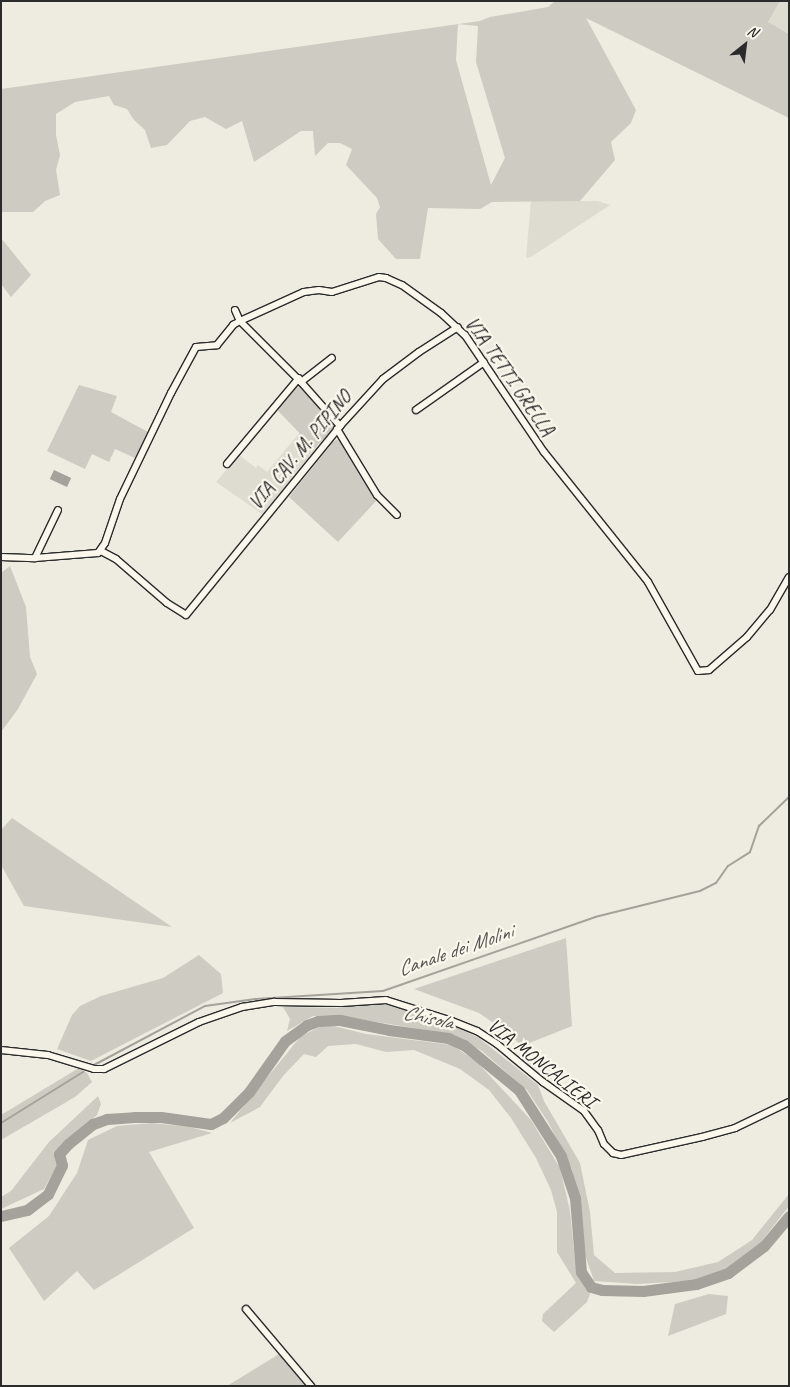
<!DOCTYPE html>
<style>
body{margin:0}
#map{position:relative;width:790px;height:1387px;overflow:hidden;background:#eeebe0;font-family:Caveat,sans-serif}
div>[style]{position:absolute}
.built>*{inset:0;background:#dedbd1}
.green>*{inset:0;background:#cecbc2;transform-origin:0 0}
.water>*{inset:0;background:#a4a29a;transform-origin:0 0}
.stream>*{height:2px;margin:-1px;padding:0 1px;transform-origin:1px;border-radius:1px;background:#a4a29a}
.river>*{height:11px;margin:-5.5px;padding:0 5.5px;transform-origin:5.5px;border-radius:5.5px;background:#a4a29a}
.roads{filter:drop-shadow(1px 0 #2b2b2b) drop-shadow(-1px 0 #2b2b2b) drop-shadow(0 1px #2b2b2b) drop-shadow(0 -1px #2b2b2b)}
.street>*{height:6px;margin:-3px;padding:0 3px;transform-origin:3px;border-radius:3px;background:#fbf7ec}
span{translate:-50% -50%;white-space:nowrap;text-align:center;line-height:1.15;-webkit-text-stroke:4.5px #fbf7ec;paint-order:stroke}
.street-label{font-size:20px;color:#2b2b2b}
.water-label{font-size:21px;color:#555552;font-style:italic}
.frame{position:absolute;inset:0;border:2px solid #2b2b2b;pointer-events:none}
.north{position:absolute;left:720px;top:20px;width:50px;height:50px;-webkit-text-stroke:4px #fbf7ec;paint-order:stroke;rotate:29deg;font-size:14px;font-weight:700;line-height:20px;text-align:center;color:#2b2b2b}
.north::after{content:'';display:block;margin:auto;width:18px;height:22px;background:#2b2b2b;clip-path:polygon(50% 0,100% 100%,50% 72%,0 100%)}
</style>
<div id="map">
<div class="built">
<div style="clip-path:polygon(780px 1px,789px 1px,789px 34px,768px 22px)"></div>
<div style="clip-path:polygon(531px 201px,598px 201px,610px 205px,531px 257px,526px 258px)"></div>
<div style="clip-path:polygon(301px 431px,318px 448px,262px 514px,216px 482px,239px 455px,256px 468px,258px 465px,267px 472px)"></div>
</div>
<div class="green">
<div style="clip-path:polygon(evenodd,555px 1px,780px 1px,768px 22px,789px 34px,789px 118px,586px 18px,636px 110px,631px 123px,611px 142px,615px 160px,580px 201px,492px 202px,480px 209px,428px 208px,420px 259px,396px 259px,378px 239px,376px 214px,380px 207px,377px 198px,346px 165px,352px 149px,340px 143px,328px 143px,315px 156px,313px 131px,301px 131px,254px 162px,242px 121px,226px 129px,205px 117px,190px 121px,167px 145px,151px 148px,145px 130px,134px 120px,127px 109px,114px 105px,109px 96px,75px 102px,56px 114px,56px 135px,60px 155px,56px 170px,60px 195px,45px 201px,33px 212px,1px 212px,1px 89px,480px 21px,490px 17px,548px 7px,555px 1px,458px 24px,478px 26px,476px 62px,505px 158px,491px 185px,456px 60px,458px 24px)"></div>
<div style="clip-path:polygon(1px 238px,31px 275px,11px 297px,1px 284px)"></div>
<div style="clip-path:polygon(79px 385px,117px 396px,111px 412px,148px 432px,135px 458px,115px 449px,109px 462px,92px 454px,85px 469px,47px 451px)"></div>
<div style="left:299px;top:385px;width:56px;height:33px;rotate:46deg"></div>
<div style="clip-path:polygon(340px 438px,377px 500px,338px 542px,289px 497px,333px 442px)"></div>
<div style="clip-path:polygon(10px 566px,26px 607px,30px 657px,37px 674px,18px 709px,1px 732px,1px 573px)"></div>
<div style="clip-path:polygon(12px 818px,172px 927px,24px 906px,1px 865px,1px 830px)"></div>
<div style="clip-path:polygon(566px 938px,572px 1026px,522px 1046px,508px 1033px,479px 1013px,414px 989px)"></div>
<div style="clip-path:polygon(199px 955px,221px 974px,223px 993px,91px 1061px,57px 1049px,72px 1015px,80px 1006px,101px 996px,163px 978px)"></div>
<div style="clip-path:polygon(373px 1003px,401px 1007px,453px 1025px,479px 1038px,538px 1085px,544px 1101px,580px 1163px,590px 1212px,594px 1255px,615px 1273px,675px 1272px,718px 1262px,752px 1240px,789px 1194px,789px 1206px,758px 1246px,731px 1268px,689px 1281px,637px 1284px,594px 1281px,584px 1252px,583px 1227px,572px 1169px,548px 1122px,527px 1090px,482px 1051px,449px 1034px,341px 1016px,313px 1016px,287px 1031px,290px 1019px,283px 1007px,337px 1008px)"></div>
<div style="clip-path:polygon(326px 1024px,366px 1034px,452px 1045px,477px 1062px,531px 1120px,560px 1168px,570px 1211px,575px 1261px,590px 1294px,587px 1302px,554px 1332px,542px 1321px,543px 1314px,576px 1283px,557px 1252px,557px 1212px,551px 1190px,536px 1158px,511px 1118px,489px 1090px,460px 1069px,414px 1050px,386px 1052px,356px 1044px,328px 1046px,316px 1057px,304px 1054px,283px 1076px,260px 1107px,230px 1123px,301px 1036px)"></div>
<div style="clip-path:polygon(79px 1068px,87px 1073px,92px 1082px,75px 1097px,1px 1140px,1px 1115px)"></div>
<div style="clip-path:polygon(98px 1096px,101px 1104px,97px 1115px,64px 1142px,56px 1153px,57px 1166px,44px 1189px,1px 1209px,1px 1197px,11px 1191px,49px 1142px)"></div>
<div style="clip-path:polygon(152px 1123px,190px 1127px,212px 1133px,149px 1152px,194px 1228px,94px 1290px,77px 1271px,44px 1301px,9px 1248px,49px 1216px,77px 1173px,88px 1140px,117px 1126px)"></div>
<div style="clip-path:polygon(709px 1294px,728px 1296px,726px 1314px,668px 1336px,675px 1304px)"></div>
<div style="clip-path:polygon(279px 1354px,307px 1386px,227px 1386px)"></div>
</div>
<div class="water">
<div style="left:54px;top:470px;width:19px;height:10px;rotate:25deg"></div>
</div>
<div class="stream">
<div style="left:94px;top:1065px;width:126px;rotate:-28deg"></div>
<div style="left:205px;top:1006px;width:51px;rotate:-7.8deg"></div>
<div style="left:256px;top:999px;width:127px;rotate:-3.6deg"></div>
<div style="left:383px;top:991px;width:225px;rotate:-19.2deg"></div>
<div style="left:595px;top:917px;width:108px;rotate:-13.9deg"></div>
<div style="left:700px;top:891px;width:18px;rotate:-27deg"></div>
<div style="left:716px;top:883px;width:21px;rotate:-55deg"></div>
<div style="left:728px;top:866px;width:26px;rotate:-32deg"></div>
<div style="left:750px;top:852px;width:28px;rotate:-71deg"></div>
<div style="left:759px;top:826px;width:42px;rotate:-44deg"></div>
<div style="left:1px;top:1123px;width:97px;rotate:-31.9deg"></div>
</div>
<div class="river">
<div style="left:1px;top:1216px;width:27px;rotate:-13deg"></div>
<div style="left:27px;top:1210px;width:26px;rotate:-37deg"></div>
<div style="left:48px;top:1194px;width:32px;rotate:-64deg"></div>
<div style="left:62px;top:1165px;width:11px;rotate:-105deg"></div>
<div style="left:59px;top:1154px;width:13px;rotate:-48deg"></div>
<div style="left:68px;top:1144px;width:32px;rotate:-39deg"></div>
<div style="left:93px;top:1124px;width:15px;rotate:-20deg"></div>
<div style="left:107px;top:1119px;width:27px;rotate:-4deg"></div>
<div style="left:134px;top:1117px;width:27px"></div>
<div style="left:161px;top:1117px;width:50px;rotate:8deg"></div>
<div style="left:211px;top:1124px;width:13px;rotate:-27deg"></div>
<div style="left:223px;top:1118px;width:37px;rotate:-45deg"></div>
<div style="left:249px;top:1092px;width:62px;rotate:-54.8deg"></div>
<div style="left:285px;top:1041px;width:27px;rotate:-36deg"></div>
<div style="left:307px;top:1025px;width:12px;rotate:-20deg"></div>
<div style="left:318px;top:1021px;width:22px;rotate:-3deg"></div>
<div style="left:340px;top:1020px;width:50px;rotate:11.5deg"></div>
<div style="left:389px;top:1030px;width:60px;rotate:7.7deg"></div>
<div style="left:448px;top:1038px;width:17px;rotate:24deg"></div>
<div style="left:464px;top:1045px;width:71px;rotate:39.3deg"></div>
<div style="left:519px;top:1090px;width:78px;rotate:57.5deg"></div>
<div style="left:561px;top:1156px;width:44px;rotate:71.6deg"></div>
<div style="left:575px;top:1198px;width:74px;rotate:85.4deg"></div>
<div style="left:581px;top:1272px;width:18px;rotate:56deg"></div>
<div style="left:591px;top:1287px;width:11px;rotate:15deg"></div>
<div style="left:602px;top:1290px;width:41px;rotate:1.4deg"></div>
<div style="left:643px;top:1291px;width:53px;rotate:-7.5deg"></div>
<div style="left:696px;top:1284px;width:34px;rotate:-19deg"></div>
<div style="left:728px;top:1273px;width:45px;rotate:-36.9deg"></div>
<div style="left:764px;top:1246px;width:39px;rotate:-50deg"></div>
</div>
<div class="roads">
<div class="street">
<div style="left:235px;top:310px;width:12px;rotate:66deg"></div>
<div style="left:240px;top:321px;width:86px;rotate:45deg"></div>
<div style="left:301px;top:382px;width:59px;rotate:48.4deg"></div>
<div style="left:301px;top:382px;width:39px;rotate:-38deg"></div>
<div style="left:416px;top:410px;width:83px;rotate:-35.2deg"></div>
<div style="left:337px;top:429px;width:77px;rotate:58.8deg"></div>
<div style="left:377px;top:495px;width:28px;rotate:45deg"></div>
<div style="left:227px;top:464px;width:112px;rotate:-50.1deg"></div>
<div style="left:101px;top:551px;width:17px;rotate:28deg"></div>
<div style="left:116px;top:559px;width:67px;rotate:40.8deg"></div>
<div style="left:167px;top:603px;width:22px;rotate:32deg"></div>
<div style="left:186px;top:615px;width:244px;rotate:-50.8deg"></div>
<div style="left:340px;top:426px;width:64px;rotate:-47.5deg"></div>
<div style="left:383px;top:379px;width:45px;rotate:-36.9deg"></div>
<div style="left:419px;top:352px;width:46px;rotate:-32.7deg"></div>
<div style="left:1px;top:557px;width:34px;rotate:2deg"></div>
<div style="left:35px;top:558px;width:63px;rotate:-4.5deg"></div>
<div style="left:98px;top:553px;width:12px;rotate:-55deg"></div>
<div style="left:105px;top:543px;width:46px;rotate:-71.2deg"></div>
<div style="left:120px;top:499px;width:118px;rotate:-64.3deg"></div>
<div style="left:171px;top:393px;width:52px;rotate:-61.5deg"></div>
<div style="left:196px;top:347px;width:21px;rotate:-5deg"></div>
<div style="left:217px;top:345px;width:26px;rotate:-51deg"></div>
<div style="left:233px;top:325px;width:8px;rotate:-30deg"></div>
<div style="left:240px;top:321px;width:70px;rotate:-24.4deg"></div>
<div style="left:304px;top:292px;width:15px;rotate:-8deg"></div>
<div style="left:319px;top:290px;width:13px;rotate:9deg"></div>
<div style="left:332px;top:292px;width:49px;rotate:-17.7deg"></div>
<div style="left:379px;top:277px;width:7px;rotate:8deg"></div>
<div style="left:386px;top:278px;width:17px;rotate:24deg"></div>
<div style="left:402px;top:285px;width:48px;rotate:35.7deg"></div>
<div style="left:441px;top:313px;width:33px;rotate:43deg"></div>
<div style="left:465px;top:335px;width:141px;rotate:56deg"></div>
<div style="left:544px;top:452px;width:166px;rotate:51.3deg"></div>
<div style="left:648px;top:582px;width:102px;rotate:60.7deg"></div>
<div style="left:698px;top:671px;width:11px;rotate:-5deg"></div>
<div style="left:709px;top:670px;width:50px;rotate:-41deg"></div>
<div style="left:747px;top:637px;width:35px;rotate:-50deg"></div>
<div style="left:770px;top:610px;width:38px;rotate:-60deg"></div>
<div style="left:35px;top:558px;width:53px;rotate:-64.4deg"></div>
<div style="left:1px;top:1050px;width:47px;rotate:6.1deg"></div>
<div style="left:48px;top:1055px;width:48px;rotate:16.9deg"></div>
<div style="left:94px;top:1069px;width:10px"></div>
<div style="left:104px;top:1069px;width:106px;rotate:-26.3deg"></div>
<div style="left:199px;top:1022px;width:46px;rotate:-19.2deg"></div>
<div style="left:242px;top:1007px;width:33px;rotate:-9deg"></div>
<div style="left:275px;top:1002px;width:66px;rotate:0.9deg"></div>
<div style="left:341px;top:1003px;width:45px;rotate:-3.8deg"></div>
<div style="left:386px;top:1000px;width:69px;rotate:17.7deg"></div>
<div style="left:452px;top:1021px;width:27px;rotate:22deg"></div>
<div style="left:477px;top:1031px;width:24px;rotate:33deg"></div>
<div style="left:497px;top:1044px;width:60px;rotate:39.6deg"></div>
<div style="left:543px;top:1082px;width:50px;rotate:35.3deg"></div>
<div style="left:584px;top:1111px;width:24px;rotate:54deg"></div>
<div style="left:598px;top:1130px;width:15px;rotate:67deg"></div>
<div style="left:604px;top:1144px;width:13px;rotate:45deg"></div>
<div style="left:613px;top:1153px;width:8px;rotate:14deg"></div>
<div style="left:621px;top:1155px;width:83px;rotate:-12.5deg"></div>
<div style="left:702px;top:1137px;width:34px;rotate:-15deg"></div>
<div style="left:735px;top:1128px;width:60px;rotate:-25.7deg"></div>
<div style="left:246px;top:1309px;width:101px;rotate:49.8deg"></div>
</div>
</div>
<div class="street-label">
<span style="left:510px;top:376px;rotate:55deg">VIA TETTI GRELLA</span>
<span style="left:300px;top:450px;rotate:-50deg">VIA CAV. M. PIPINO</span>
<span style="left:542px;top:1063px;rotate:38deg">VIA MONCALIERI</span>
</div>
<div class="water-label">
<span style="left:455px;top:950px;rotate:-19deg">Canale dei Molini</span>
<span style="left:428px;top:1017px;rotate:12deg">Chisola</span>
</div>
<div class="frame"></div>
<div class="north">N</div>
</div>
